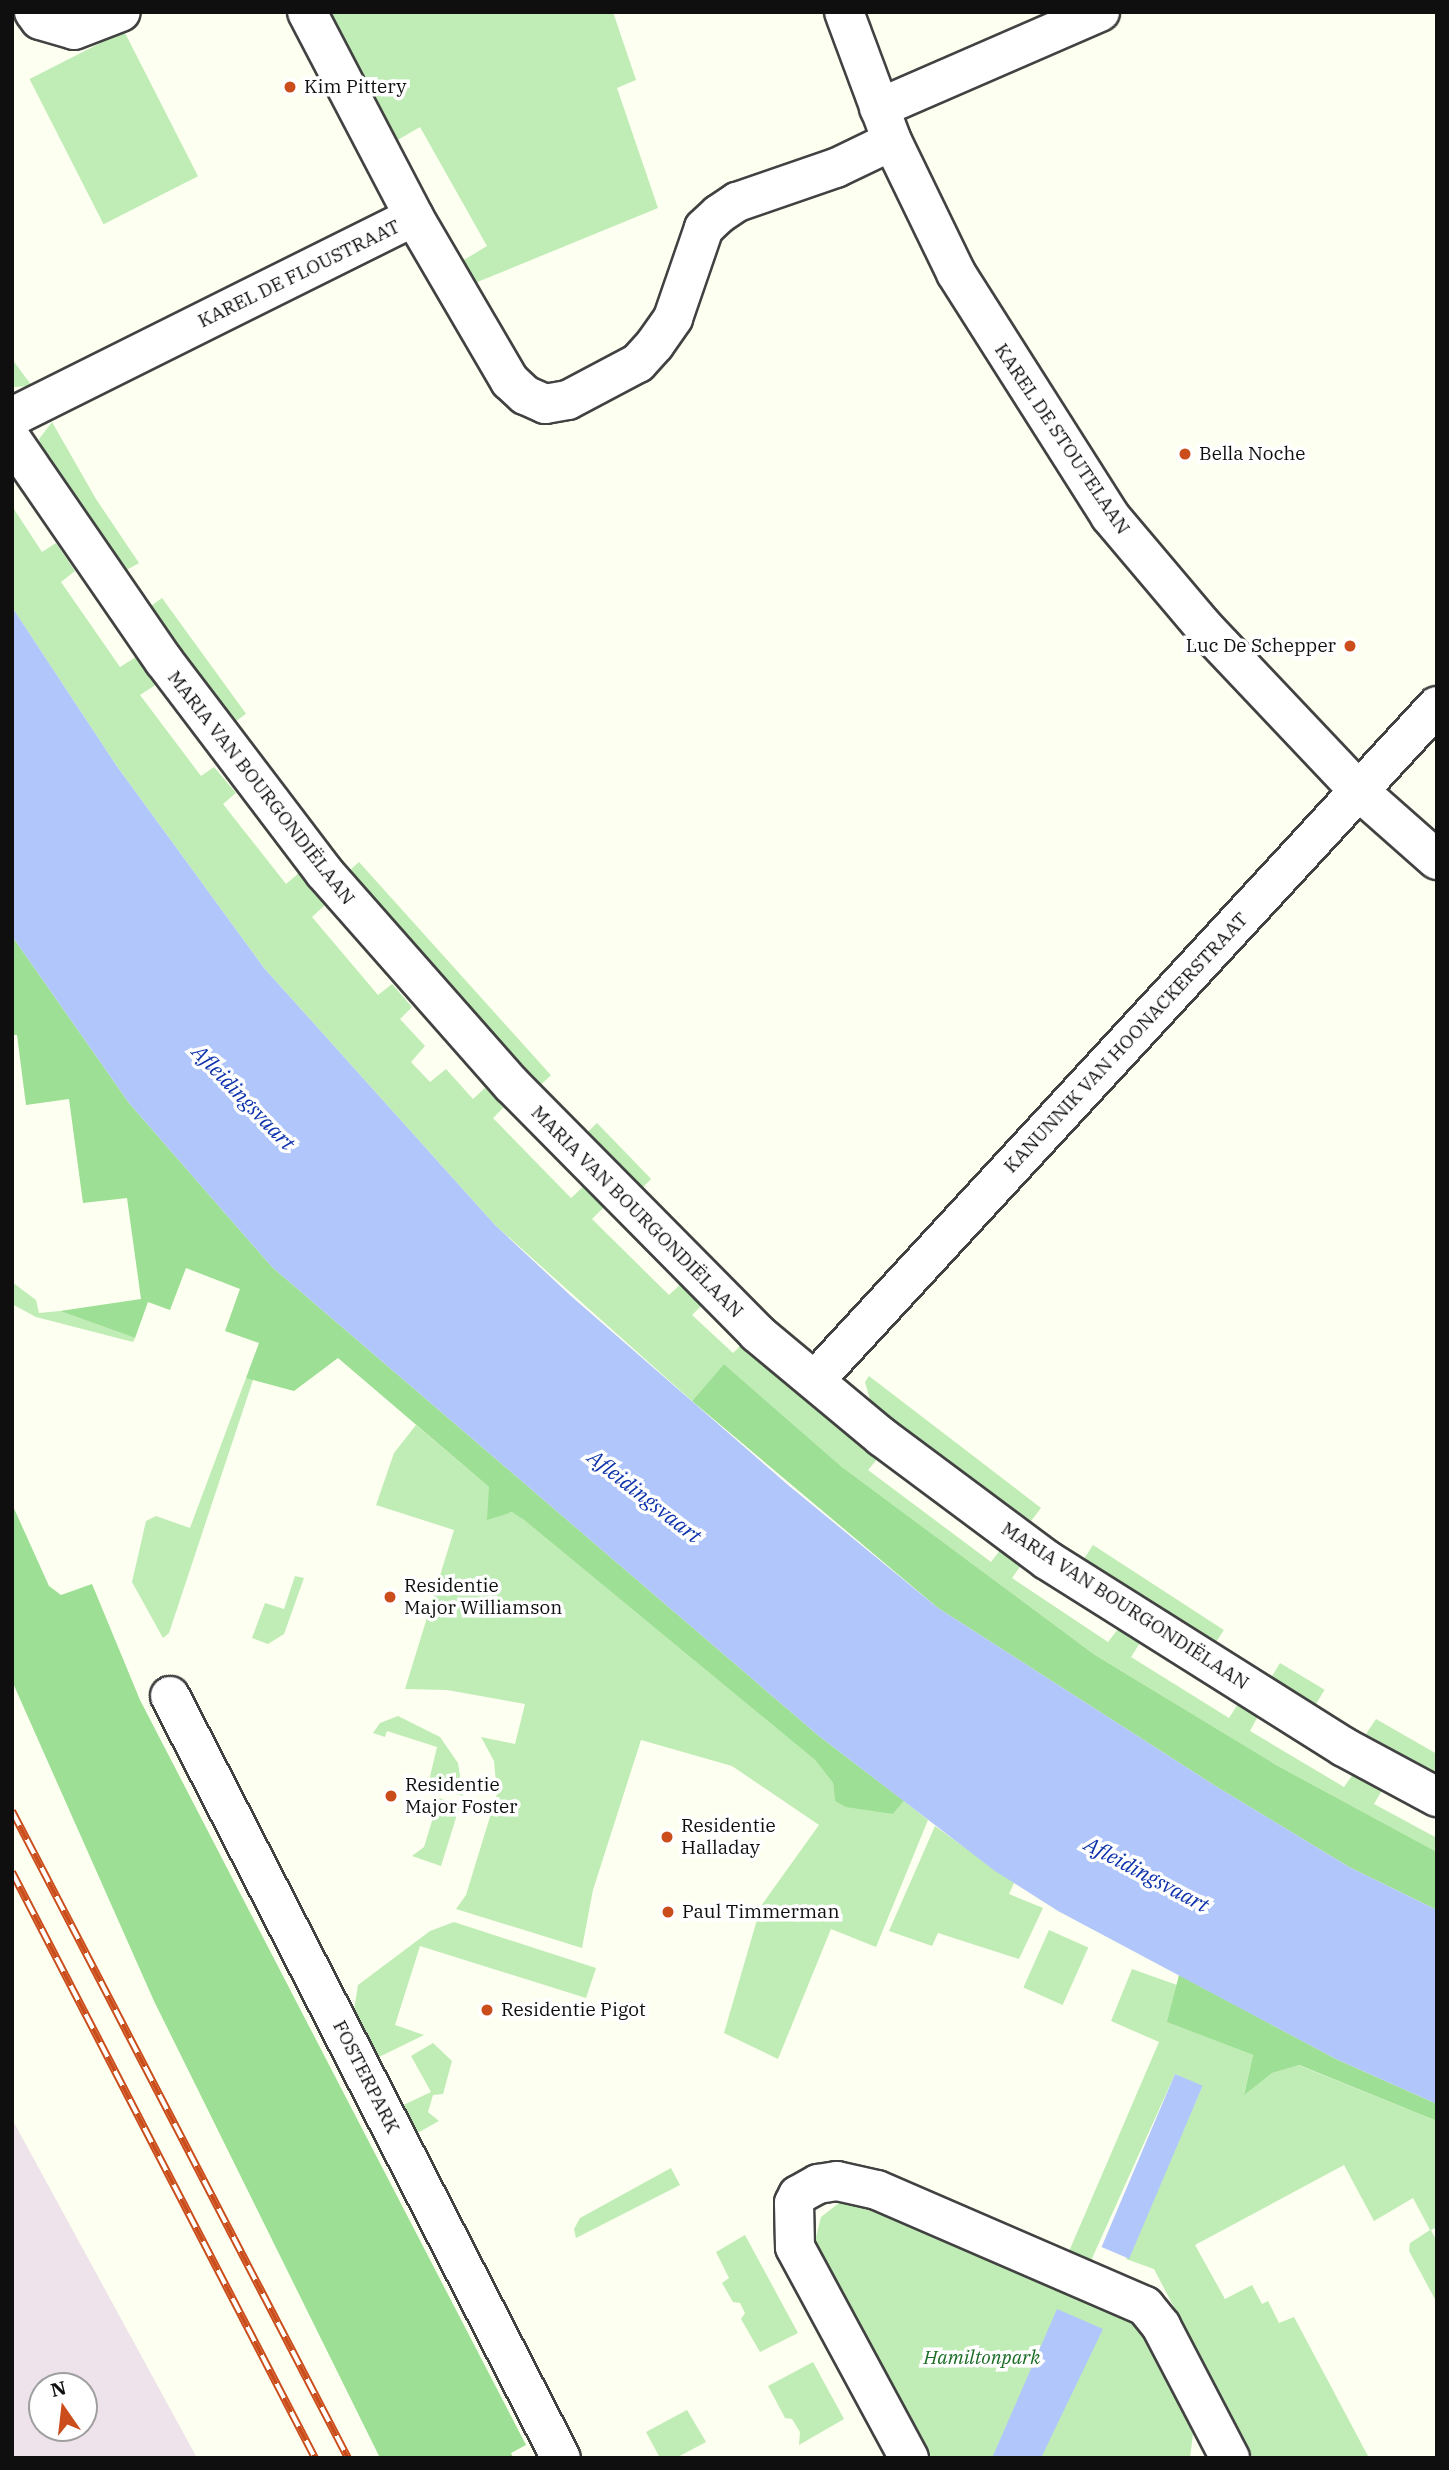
<!DOCTYPE html>
<meta charset="utf-8">
<style>
body{margin:0}
#map{position:relative;width:1449px;height:2470px;overflow:hidden;background:#fdfff0;font-family:"IBM Plex Serif",serif}
div>[style]{position:absolute}
.industrial>*{inset:0;background:#eee2eb}
.green>*{inset:0;background:#c0edb6;transform-origin:0 0}
.forest>*{inset:0;background:#9ddf94}
.water>*{inset:0;background:#b1c6fb;transform-origin:0 0}
.roads{filter:drop-shadow(2px 0 #424242) drop-shadow(-2px 0 #424242) drop-shadow(0 2px #424242) drop-shadow(0 -2px #424242)}
.minor>*{height:38px;margin:-19px;padding:0 19px;transform-origin:19px;border-radius:19px;background:#fff}
.rail>*{height:8px;margin-top:-4px;transform-origin:0;background:repeating-linear-gradient(90deg,#fff 0 16px,#ca4d1b 0 32px);box-sizing:border-box;border-block:2px solid #ca4d1b}
.dots>*{width:19px;height:19px;translate:-50% -50%;box-sizing:border-box;border:4px solid #fff;border-radius:50%}
span{translate:-50% -50%;white-space:nowrap;text-align:center;line-height:1.15;-webkit-text-stroke:7px #fff;paint-order:stroke}
.poi-label{font-size:19px;color:#0f0f0f}
.left{translate:0 -50%;text-align:left}
.right{translate:-100% -50%;text-align:right}
.street-label{font-size:19px;color:#0f0f0f}
.park-label{font-size:19px;color:#196c24;font-style:italic}
.water-label{font-size:21px;color:#0d32ab;font-style:italic}
.frame{position:absolute;inset:0;border:14px solid #0f0f0f;pointer-events:none}
.north{position:absolute;left:28px;top:2372px;width:70px;height:70px;box-sizing:border-box;background:#fff;border:2px solid #9f9f9f;border-radius:50%;rotate:346deg;font-size:19px;font-weight:700;line-height:28px;text-align:center;color:#0f0f0f}
.north::after{content:'';display:block;margin:auto;width:24px;height:32px;background:#ca4d1b;clip-path:polygon(50% 0,100% 100%,50% 72%,0 100%)}
</style>
<div id="map">
<div class="industrial">
<div style="clip-path:polygon(evenodd,12px 2119px,197px 2458px,12px 2458px,12px 2119px,42px 2386px,84px 2386px,84px 2428px,42px 2428px,42px 2386px)"></div>
</div>
<div class="green">
<div style="clip-path:polygon(325px 12px,613px 12px,636px 80px,617px 88px,658px 208px,475px 283px,459px 263px,487px 246px,420px 127px,389px 145px)"></div>
<div style="left:124px;top:31px;width:163px;height:106px;rotate:63deg"></div>
<div style="clip-path:polygon(12px 359px,32px 386px,12px 387px)"></div>
<div style="clip-path:polygon(52px 422px,96px 499px,139px 563px,123px 572px,55px 465px,48px 465px,39px 439px)"></div>
<div style="clip-path:polygon(12px 506px,42px 552px,56px 543px,75px 571px,61px 582px,120px 667px,136px 657px,157px 684px,140px 695px,201px 776px,214px 767px,236px 793px,223px 804px,286px 884px,299px 873px,325px 905px,312px 917px,378px 995px,392px 984px,412px 1007px,400px 1019px,425px 1046px,411px 1062px,430px 1082px,446px 1069px,473px 1099px,486px 1087px,505px 1106px,493px 1118px,571px 1198px,583px 1187px,604px 1207px,592px 1219px,669px 1295px,682px 1283px,703px 1304px,692px 1315px,733px 1353px,744px 1342px,879px 1457px,868px 1470px,991px 1562px,1001px 1549px,1022px 1564px,1012px 1578px,1108px 1642px,1118px 1629px,1140px 1643px,1131px 1657px,1229px 1718px,1238px 1704px,1258px 1716px,1250px 1731px,1344px 1787px,1354px 1773px,1382px 1790px,1374px 1804px,1437px 1838px,1437px 1852px,1278px 1766px,1095px 1655px,842px 1467px,724px 1364px,692px 1401px,495px 1225px,264px 968px,116px 765px,12px 607px)"></div>
<div style="left:162px;top:598px;width:143px;height:17px;rotate:54deg"></div>
<div style="left:359px;top:862px;width:287px;height:14px;rotate:48deg"></div>
<div style="left:597px;top:1123px;width:78px;height:15px;rotate:46deg"></div>
<div style="clip-path:polygon(12px 1282px,36px 1300px,39px 1313px,60px 1311px,135px 1338px,133px 1342px,36px 1317px,12px 1304px)"></div>
<div style="clip-path:polygon(869px 1376px,1041px 1508px,1031px 1521px,871px 1403px,865px 1382px)"></div>
<div style="clip-path:polygon(254px 1377px,169px 1633px,163px 1638px,132px 1582px,146px 1521px,156px 1516px,190px 1528px,246px 1378px)"></div>
<div style="clip-path:polygon(416px 1425px,489px 1487px,501px 1514px,513px 1512px,524px 1520px,815px 1760px,833px 1783px,835px 1801px,893px 1814px,904px 1801px,928px 1820px,876px 1947px,831px 1929px,778px 2059px,724px 2033px,761px 1906px,819px 1825px,732px 1766px,641px 1740px,593px 1890px,582px 1948px,456px 1909px,466px 1895px,497px 1794px,494px 1761px,481px 1737px,515px 1744px,525px 1704px,447px 1690px,405px 1689px,454px 1530px,376px 1505px,394px 1453px)"></div>
<div style="left:1093px;top:1545px;width:156px;height:17px;rotate:33deg"></div>
<div style="clip-path:polygon(295px 1576px,304px 1578px,284px 1634px,268px 1644px,252px 1638px,265px 1603px,284px 1609px)"></div>
<div style="left:1280px;top:1663px;width:52px;height:18px;rotate:31deg"></div>
<div style="clip-path:polygon(398px 1716px,440px 1737px,458px 1763px,463px 1796px,428px 1785px,437px 1747px,387px 1731px,385px 1737px,373px 1733px,380px 1723px)"></div>
<div style="clip-path:polygon(1376px 1719px,1437px 1754px,1437px 1774px,1366px 1734px)"></div>
<div style="clip-path:polygon(439px 1798px,460px 1805px,441px 1866px,412px 1856px,424px 1847px)"></div>
<div style="clip-path:polygon(935px 1826px,1014px 1883px,1009px 1894px,1043px 1908px,1019px 1959px,938px 1933px,932px 1946px,889px 1931px)"></div>
<div style="clip-path:polygon(454px 1922px,596px 1968px,586px 1998px,420px 1946px,395px 2025px,424px 2035px,375px 2059px,353px 2016px,358px 1985px,430px 1931px)"></div>
<div style="left:1049px;top:1930px;width:43px;height:63px;rotate:24deg"></div>
<div style="clip-path:polygon(1132px 1969px,1177px 1985px,1168px 2022px,1253px 2055px,1244px 2094px,1272px 2073px,1298px 2065px,1437px 2121px,1437px 2227px,1431px 2230px,1437px 2242px,1437px 2303px,1409px 2251px,1410px 2243px,1430px 2230px,1413px 2198px,1374px 2221px,1344px 2165px,1195px 2245px,1225px 2299px,1252px 2285px,1262px 2304px,1268px 2301px,1279px 2323px,1294px 2317px,1369px 2458px,1253px 2458px,1154px 2269px,1126px 2259px,1202px 2087px,1175px 2074px,1089px 2265px,1067px 2256px,1159px 2042px,1111px 2021px)"></div>
<div style="clip-path:polygon(433px 2043px,452px 2061px,443px 2094px,433px 2095px,428px 2112px,439px 2121px,412px 2136px,397px 2108px,431px 2092px,411px 2056px)"></div>
<div style="clip-path:polygon(671px 2168px,680px 2185px,576px 2238px,574px 2229px,580px 2218px)"></div>
<div style="clip-path:polygon(856px 2201px,1127px 2313px,1143px 2328px,1193px 2434px,1190px 2458px,922px 2458px,814px 2245px,821px 2217px,839px 2203px)"></div>
<div style="clip-path:polygon(745px 2235px,798px 2333px,760px 2352px,741px 2319px,745px 2313px,740px 2303px,733px 2302px,722px 2283px,729px 2278px,716px 2252px)"></div>
<div style="clip-path:polygon(813px 2362px,844px 2419px,799px 2445px,800px 2432px,792px 2419px,785px 2418px,768px 2386px)"></div>
<div style="clip-path:polygon(687px 2410px,706px 2442px,676px 2458px,660px 2458px,646px 2432px)"></div>
</div>
<div class="forest">
<div style="clip-path:polygon(12px 936px,129px 1103px,272px 1267px,819px 1736px,904px 1801px,893px 1814px,846px 1807px,835px 1801px,833px 1783px,815px 1760px,524px 1520px,512px 1512px,487px 1520px,489px 1487px,338px 1358px,294px 1391px,246px 1378px,259px 1343px,225px 1331px,240px 1289px,186px 1268px,170px 1310px,148px 1302px,135px 1338px,60px 1311px,141px 1299px,127px 1198px,83px 1203px,69px 1099px,26px 1105px,17px 1035px,12px 1035px)"></div>
<div style="clip-path:polygon(724px 1364px,842px 1467px,1095px 1655px,1278px 1766px,1437px 1852px,1437px 1910px,1349px 1867px,1217px 1787px,938px 1608px,692px 1401px)"></div>
<div style="clip-path:polygon(12px 1504px,49px 1586px,61px 1595px,92px 1584px,140px 1700px,526px 2445px,511px 2453px,513px 2458px,380px 2458px,154px 2001px,12px 1681px)"></div>
<div style="clip-path:polygon(1179px 1975px,1336px 2059px,1437px 2104px,1437px 2121px,1299px 2065px,1272px 2073px,1244px 2095px,1253px 2055px,1167px 2022px)"></div>
</div>
<div class="water">
<div style="clip-path:polygon(12px 607px,116px 765px,264px 968px,495px 1225px,571px 1296px,788px 1485px,938px 1608px,1217px 1787px,1349px 1867px,1437px 1910px,1437px 2104px,1336px 2059px,1058px 1911px,995px 1871px,819px 1736px,272px 1267px,129px 1103px,12px 936px)"></div>
<div style="left:1175px;top:2074px;width:30px;height:188px;rotate:23deg"></div>
<div style="clip-path:polygon(1057px 2309px,1103px 2329px,1041px 2458px,992px 2458px)"></div>
</div>
<div class="roads">
<div class="minor">
<div style="left:34px;top:12px;width:10px;rotate:53deg"></div>
<div style="left:40px;top:20px;width:35px;rotate:16deg"></div>
<div style="left:74px;top:30px;width:50px;rotate:-21deg"></div>
<div style="left:307px;top:12px;width:231px;rotate:62.4deg"></div>
<div style="left:844px;top:12px;width:138px;rotate:69.6deg"></div>
<div style="left:892px;top:141px;width:147px;rotate:64.1deg"></div>
<div style="left:956px;top:273px;width:288px;rotate:57.6deg"></div>
<div style="left:1110px;top:516px;width:144px;rotate:49.8deg"></div>
<div style="left:1203px;top:626px;width:227px;rotate:46.6deg"></div>
<div style="left:1359px;top:791px;width:104px;rotate:41.5deg"></div>
<div style="left:879px;top:108px;width:241px;rotate:-23.5deg"></div>
<div style="left:12px;top:417px;width:449px;rotate:-26.5deg"></div>
<div style="left:414px;top:217px;width:190px;rotate:59.7deg"></div>
<div style="left:510px;top:381px;width:21px;rotate:43deg"></div>
<div style="left:525px;top:395px;width:22px;rotate:24deg"></div>
<div style="left:545px;top:404px;width:23px;rotate:-10deg"></div>
<div style="left:568px;top:400px;width:79px;rotate:-27.9deg"></div>
<div style="left:638px;top:363px;width:25px;rotate:-48deg"></div>
<div style="left:655px;top:344px;width:32px;rotate:-55deg"></div>
<div style="left:673px;top:318px;width:95px;rotate:-71deg"></div>
<div style="left:704px;top:228px;width:21px;rotate:-43deg"></div>
<div style="left:719px;top:214px;width:22px;rotate:-34deg"></div>
<div style="left:737px;top:202px;width:105px;rotate:-19deg"></div>
<div style="left:836px;top:168px;width:62px;rotate:-25.7deg"></div>
<div style="left:12px;top:440px;width:268px;rotate:55.5deg"></div>
<div style="left:164px;top:661px;width:265px;rotate:52.8deg"></div>
<div style="left:324px;top:872px;width:284px;rotate:48.6deg"></div>
<div style="left:512px;top:1085px;width:349px;rotate:45.3deg"></div>
<div style="left:757px;top:1333px;width:163px;rotate:39.8deg"></div>
<div style="left:882px;top:1437px;width:206px;rotate:36.7deg"></div>
<div style="left:1047px;top:1560px;width:351px;rotate:32.2deg"></div>
<div style="left:1344px;top:1747px;width:106px;rotate:28.3deg"></div>
<div style="left:815px;top:1380px;width:917px;rotate:-47.3deg"></div>
<div style="left:170px;top:1696px;width:856px;rotate:62.84deg"></div>
<div style="left:909px;top:2458px;width:240px;rotate:-118.4deg"></div>
<div style="left:795px;top:2247px;width:44px;rotate:-91.3deg"></div>
<div style="left:794px;top:2203px;width:9px;rotate:-63deg"></div>
<div style="left:798px;top:2195px;width:23px;rotate:-29deg"></div>
<div style="left:818px;top:2184px;width:19px;rotate:-9deg"></div>
<div style="left:837px;top:2181px;width:41px;rotate:12.7deg"></div>
<div style="left:877px;top:2190px;width:292px;rotate:23.4deg"></div>
<div style="left:1145px;top:2306px;width:26px;rotate:51deg"></div>
<div style="left:1161px;top:2326px;width:149px;rotate:62.4deg"></div>
</div>
</div>
<div class="rail">
<div style="left:12px;top:1811px;width:729px;rotate:62.56deg"></div>
<div style="left:12px;top:1872px;width:660px;rotate:62.66deg"></div>
</div>
<div class="dots">
<div style="left:290px;top:87px;background:#ca4d1b"></div>
<div style="left:1185px;top:454px;background:#ca4d1b"></div>
<div style="left:1350px;top:646px;background:#ca4d1b"></div>
<div style="left:390px;top:1597px;background:#ca4d1b"></div>
<div style="left:391px;top:1796px;background:#ca4d1b"></div>
<div style="left:667px;top:1837px;background:#ca4d1b"></div>
<div style="left:668px;top:1912px;background:#ca4d1b"></div>
<div style="left:487px;top:2010px;background:#ca4d1b"></div>
</div>
<div class="poi-label">
<span class="left" style="left:304px;top:87px">Kim Pittery</span>
<span class="left" style="left:1199px;top:454px">Bella Noche</span>
<span class="right" style="left:1336px;top:646px">Luc De Schepper</span>
<span class="left" style="left:404px;top:1597px">Residentie<br>Major Williamson</span>
<span class="left" style="left:405px;top:1796px">Residentie<br>Major Foster</span>
<span class="left" style="left:681px;top:1837px">Residentie<br>Halladay</span>
<span class="left" style="left:682px;top:1912px">Paul Timmerman</span>
<span class="left" style="left:501px;top:2010px">Residentie Pigot</span>
</div>
<div class="street-label">
<span style="left:299px;top:274px;rotate:-26deg">KAREL DE FLOUSTRAAT</span>
<span style="left:1062px;top:439px;rotate:56deg">KAREL DE STOUTELAAN</span>
<span style="left:261px;top:788px;rotate:52deg">MARIA VAN BOURGONDIËLAAN</span>
<span style="left:1126px;top:1043px;rotate:-47deg">KANUNNIK VAN HOONACKERSTRAAT</span>
<span style="left:637px;top:1212px;rotate:45deg">MARIA VAN BOURGONDIËLAAN</span>
<span style="left:1125px;top:1606px;rotate:33deg">MARIA VAN BOURGONDIËLAAN</span>
<span style="left:366px;top:2077px;rotate:63deg">FOSTERPARK</span>
</div>
<div class="park-label">
<span style="left:982px;top:2358px">Hamiltonpark</span>
</div>
<div class="water-label">
<span style="left:244px;top:1097px;rotate:46deg">Afleidingsvaart</span>
<span style="left:645px;top:1496px;rotate:38deg">Afleidingsvaart</span>
<span style="left:1147px;top:1874px;rotate:28deg">Afleidingsvaart</span>
</div>
<div class="frame"></div>
<div class="north">N</div>
</div>
